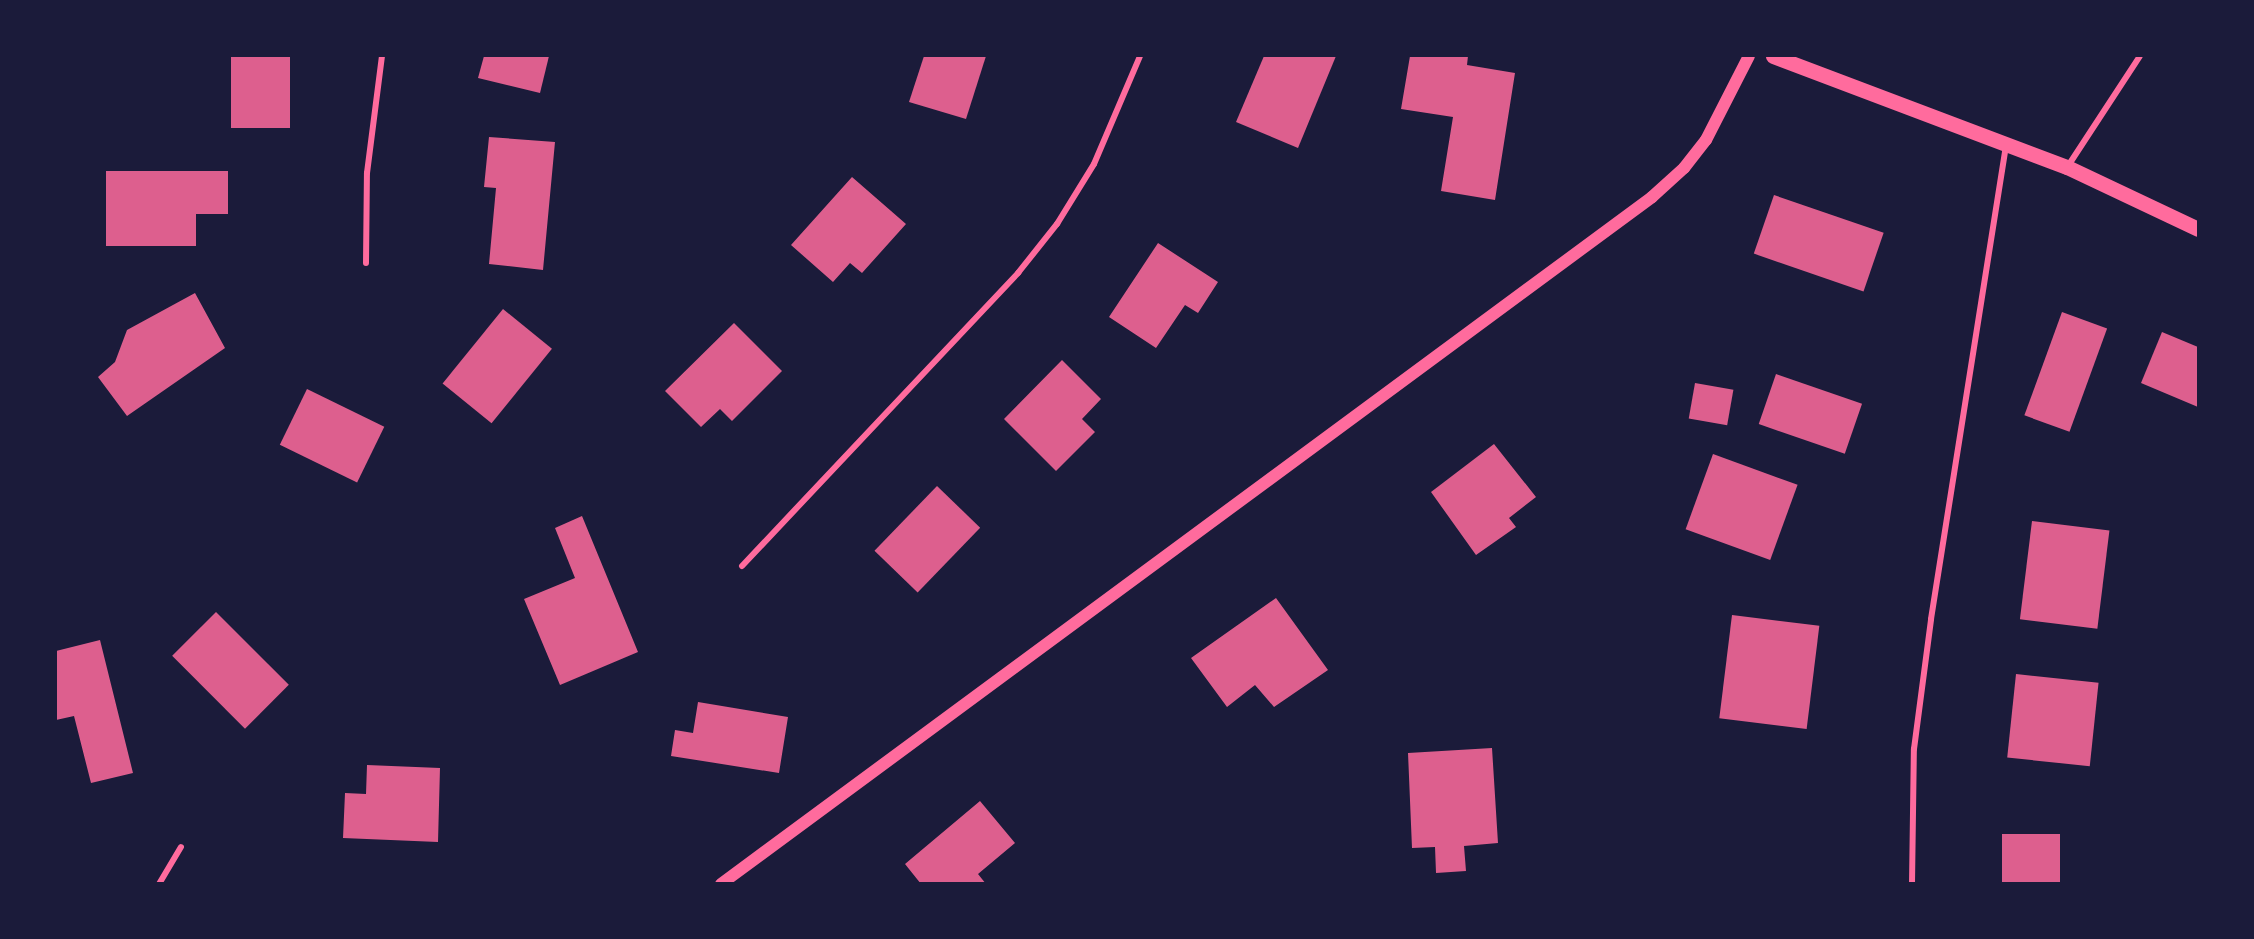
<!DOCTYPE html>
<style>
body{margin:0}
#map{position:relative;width:2254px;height:939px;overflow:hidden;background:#1b1b3a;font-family:Karla,sans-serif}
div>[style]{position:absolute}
.building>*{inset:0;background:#dd5f8e;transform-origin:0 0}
.minor>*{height:6px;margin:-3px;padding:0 3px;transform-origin:3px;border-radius:3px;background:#ff6b9d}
.secondary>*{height:12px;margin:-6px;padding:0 6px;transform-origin:6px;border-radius:6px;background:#ff6b9d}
.primary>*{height:15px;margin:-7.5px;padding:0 7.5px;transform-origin:7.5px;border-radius:7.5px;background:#ff6b9d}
span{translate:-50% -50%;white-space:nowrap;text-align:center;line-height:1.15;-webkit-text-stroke:4.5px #1b1b3a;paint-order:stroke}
.frame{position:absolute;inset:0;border:57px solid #1b1b3a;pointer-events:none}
</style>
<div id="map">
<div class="building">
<div style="left:231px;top:56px;width:59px;height:72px"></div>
<div style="clip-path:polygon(484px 56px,549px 56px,540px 93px,478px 78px)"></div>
<div style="clip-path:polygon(924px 56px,986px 56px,966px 119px,909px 102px)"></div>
<div style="clip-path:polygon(1264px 56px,1336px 56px,1298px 148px,1236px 122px)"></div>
<div style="clip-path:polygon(1410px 56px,1468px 56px,1467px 65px,1515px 73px,1495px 200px,1441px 191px,1453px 117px,1401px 109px)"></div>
<div style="clip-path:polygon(489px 137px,555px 142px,543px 270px,489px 264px,496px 188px,484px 187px)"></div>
<div style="clip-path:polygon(106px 171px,228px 171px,228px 214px,196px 214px,196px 246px,106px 246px)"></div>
<div style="clip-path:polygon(852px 177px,906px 224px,862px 273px,850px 263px,833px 282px,791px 245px)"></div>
<div style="left:1774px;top:195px;width:116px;height:62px;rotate:19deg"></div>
<div style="clip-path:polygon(1158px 243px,1218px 282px,1198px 313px,1185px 305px,1156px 348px,1109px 317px)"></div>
<div style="clip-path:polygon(195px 293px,225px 348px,127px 416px,98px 377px,115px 362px,127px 330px)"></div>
<div style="left:503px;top:309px;width:63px;height:96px;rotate:39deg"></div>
<div style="left:2062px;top:312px;width:48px;height:110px;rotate:20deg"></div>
<div style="clip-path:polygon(734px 323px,782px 371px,732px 421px,720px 409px,701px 427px,665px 391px)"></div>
<div style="clip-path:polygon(2162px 332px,2198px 347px,2198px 407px,2141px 383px)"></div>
<div style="clip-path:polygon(1062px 360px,1101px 399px,1082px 419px,1095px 432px,1056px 471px,1004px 419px)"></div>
<div style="left:1776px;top:374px;width:91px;height:53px;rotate:19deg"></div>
<div style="left:1695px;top:383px;width:39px;height:36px;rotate:10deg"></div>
<div style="left:307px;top:389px;width:86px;height:62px;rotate:26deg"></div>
<div style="clip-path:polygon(1494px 444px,1536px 497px,1509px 518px,1516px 527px,1476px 555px,1431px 492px)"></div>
<div style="left:1713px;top:454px;width:90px;height:80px;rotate:20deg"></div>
<div style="left:937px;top:486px;width:60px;height:90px;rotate:44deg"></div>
<div style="clip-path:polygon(582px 516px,638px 652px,560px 685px,524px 599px,575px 578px,555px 528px)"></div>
<div style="left:2032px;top:521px;width:78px;height:99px;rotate:7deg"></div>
<div style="clip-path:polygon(1276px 598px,1328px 670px,1274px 707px,1255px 685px,1227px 707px,1191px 658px)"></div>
<div style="left:216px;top:612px;width:103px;height:62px;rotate:45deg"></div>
<div style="left:1732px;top:615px;width:88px;height:104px;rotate:7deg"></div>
<div style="clip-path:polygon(100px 640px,133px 773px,91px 783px,74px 716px,56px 720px,56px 651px)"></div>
<div style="left:2016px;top:674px;width:83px;height:84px;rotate:6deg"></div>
<div style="clip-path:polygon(698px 702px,788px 717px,779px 773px,671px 756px,675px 730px,693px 733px)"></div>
<div style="clip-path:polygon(1492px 748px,1498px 843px,1464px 846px,1466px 871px,1436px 873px,1435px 847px,1412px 848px,1408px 753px)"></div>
<div style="clip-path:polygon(367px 765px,440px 768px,438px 842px,343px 838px,345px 793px,366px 794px)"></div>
<div style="clip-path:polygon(980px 801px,1015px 843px,978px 874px,986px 884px,921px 884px,905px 864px)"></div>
<div style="left:2002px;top:834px;width:58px;height:50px"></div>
</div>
<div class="minor">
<div style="left:2068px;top:166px;width:131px;rotate:-56.8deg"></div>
<div style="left:366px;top:263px;width:90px;rotate:-89.4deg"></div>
<div style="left:367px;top:173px;width:118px;rotate:-82.7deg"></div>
<div style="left:742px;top:566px;width:403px;rotate:-46.7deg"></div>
<div style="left:1018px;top:273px;width:63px;rotate:-51.5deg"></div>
<div style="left:1057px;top:224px;width:70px;rotate:-58.3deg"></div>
<div style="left:1094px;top:164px;width:117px;rotate:-66.9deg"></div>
<div style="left:159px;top:884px;width:43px;rotate:-59.3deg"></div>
<div style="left:1912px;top:884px;width:135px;rotate:-89.2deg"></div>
<div style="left:1914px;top:749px;width:131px;rotate:-82.5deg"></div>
<div style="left:1931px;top:619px;width:481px;rotate:-81deg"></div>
</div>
<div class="secondary">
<div style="left:721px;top:884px;width:1157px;rotate:-36.42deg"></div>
<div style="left:1652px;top:197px;width:43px;rotate:-42.2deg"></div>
<div style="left:1684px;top:168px;width:36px;rotate:-52deg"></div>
<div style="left:1706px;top:140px;width:94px;rotate:-62.9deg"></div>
</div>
<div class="primary">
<div style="left:1773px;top:56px;width:314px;rotate:20.7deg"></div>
<div style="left:2067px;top:167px;width:145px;rotate:25.3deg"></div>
</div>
<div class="frame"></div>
</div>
